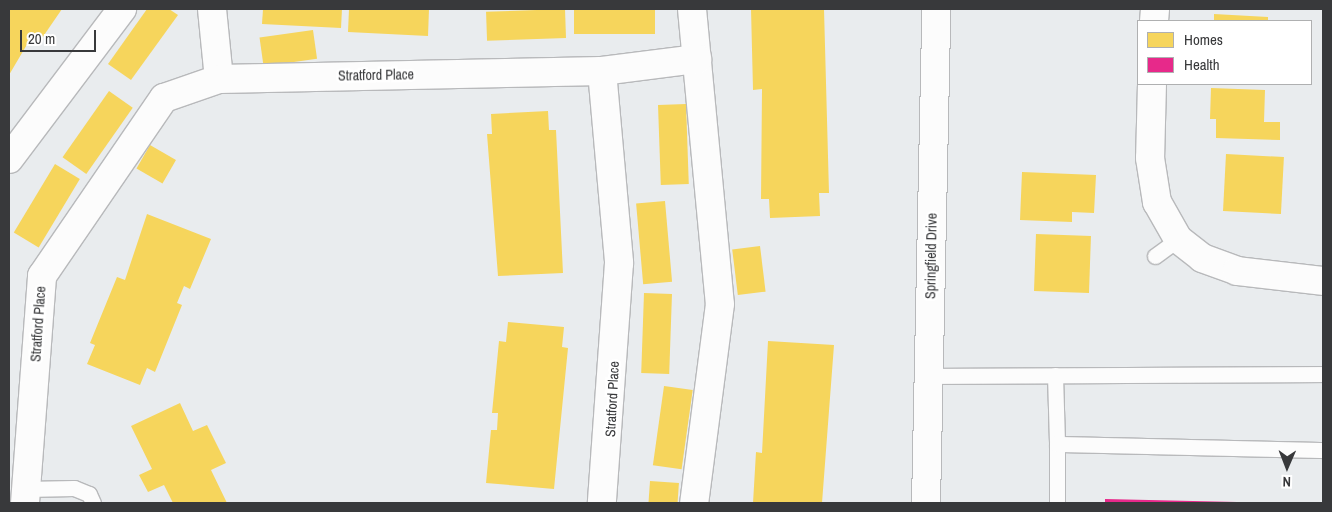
<!DOCTYPE html>
<style>
body{margin:0}
#map{position:relative;width:1332px;height:512px;overflow:hidden;background:#e9ecee;font-family:"Archivo Narrow",sans-serif}
div>[style]{position:absolute}
.homes>*{inset:0;background:#f6d55c;transform-origin:0 0}
.health>*{inset:0;background:#e7298a}
.roads{filter:drop-shadow(1px 0 #b8b9bb) drop-shadow(-1px 0 #b8b9bb) drop-shadow(0 1px #b8b9bb) drop-shadow(0 -1px #b8b9bb)}
.service>*{height:15px;margin:-7.5px;padding:0 7.5px;transform-origin:7.5px;border-radius:7.5px;background:#fcfcfc}
.minor>*{height:28px;margin:-14px;padding:0 14px;transform-origin:14px;border-radius:14px;background:#fcfcfc}
.tertiary>*{height:28px;margin:-14px;padding:0 14px;transform-origin:14px;border-radius:14px;background:#fcfcfc}
span{translate:-50% -50%;white-space:nowrap;text-align:center;line-height:1.15;-webkit-text-stroke:5px #fff;paint-order:stroke}
.street-label{font-size:14px;color:#38393b}
.frame{position:absolute;inset:0;border:10px solid #38393b;pointer-events:none}
.legend{position:absolute;left:1137px;top:20px;width:175px;height:65px;box-sizing:border-box;background:#fff;border:1px solid #afb0b1;margin:0;padding:6px 9px;list-style:none;font-size:15px;color:#38393b}
.legend li{display:flex;align-items:center;gap:10px;height:25px}
.legend b{width:25px;border:1px solid #afb0b1}
.north{position:absolute;left:1262px;top:442px;width:50px;height:50px;-webkit-text-stroke:4px #fff;paint-order:stroke;rotate:181deg;font-size:14px;font-weight:700;line-height:20px;text-align:center;color:#38393b}
.north::after{content:'';display:block;margin:auto;width:18px;height:22px;background:#38393b;clip-path:polygon(50% 0,100% 100%,50% 72%,0 100%)}
.scale{position:absolute;left:20px;top:30px;width:76px;height:22px;box-sizing:border-box;border:2px solid #38393b;border-top:0;padding-left:6px;font-size:15px;line-height:18px;white-space:nowrap;color:#38393b;-webkit-text-stroke:4px #fff;paint-order:stroke}
</style>
<div id="map">
<div class="homes">
<div style="clip-path:polygon(9px 9px,62px 9px,40px 41px,32px 36px,9px 75px)"></div>
<div style="clip-path:polygon(147px 9px,169px 9px,178px 15px,131px 80px,108px 64px)"></div>
<div style="clip-path:polygon(263px 9px,342px 9px,341px 28px,262px 24px)"></div>
<div style="clip-path:polygon(349px 9px,429px 9px,428px 36px,348px 32px)"></div>
<div style="left:565px;top:9px;width:29px;height:79px;rotate:88deg"></div>
<div style="left:574px;top:9px;width:81px;height:25px"></div>
<div style="clip-path:polygon(751px 9px,824px 9px,829px 193px,819px 193px,820px 216px,770px 218px,769px 199px,761px 199px,762px 89px,753px 90px)"></div>
<div style="clip-path:polygon(1214px 14px,1268px 17px,1268px 21px,1214px 21px)"></div>
<div style="left:313px;top:30px;width:29px;height:54px;rotate:82deg"></div>
<div style="clip-path:polygon(1211px 88px,1265px 90px,1264px 122px,1280px 122px,1280px 140px,1216px 138px,1216px 119px,1210px 119px)"></div>
<div style="left:109px;top:91px;width:29px;height:81px;rotate:35deg"></div>
<div style="left:686px;top:104px;width:80px;height:28px;rotate:88deg"></div>
<div style="clip-path:polygon(548px 111px,549px 130px,556px 130px,563px 273px,498px 276px,487px 134px,492px 134px,491px 114px)"></div>
<div style="left:150px;top:145px;width:30px;height:27px;rotate:30deg"></div>
<div style="left:1226px;top:154px;width:58px;height:57px;rotate:3deg"></div>
<div style="left:55px;top:164px;width:29px;height:80px;rotate:31deg"></div>
<div style="clip-path:polygon(1022px 172px,1096px 175px,1094px 213px,1072px 212px,1072px 222px,1020px 220px)"></div>
<div style="left:665px;top:201px;width:81px;height:29px;rotate:85deg"></div>
<div style="clip-path:polygon(147px 214px,211px 239px,190px 289px,184px 286px,177px 303px,182px 305px,155px 372px,147px 368px,140px 385px,87px 364px,95px 345px,90px 343px,117px 277px,125px 280px)"></div>
<div style="left:1036px;top:234px;width:55px;height:57px;rotate:2deg"></div>
<div style="left:760px;top:246px;width:46px;height:28px;rotate:83deg"></div>
<div style="left:644px;top:293px;width:28px;height:80px;rotate:2deg"></div>
<div style="clip-path:polygon(508px 322px,564px 327px,562px 347px,568px 348px,554px 489px,486px 483px,491px 430px,497px 430px,498px 413px,492px 413px,499px 341px,506px 342px)"></div>
<div style="clip-path:polygon(768px 341px,834px 345px,822px 503px,753px 503px,756px 452px,762px 453px)"></div>
<div style="left:664px;top:386px;width:29px;height:80px;rotate:8deg"></div>
<div style="clip-path:polygon(180px 403px,193px 431px,207px 425px,226px 463px,211px 470px,227px 503px,173px 503px,164px 485px,148px 492px,139px 475px,152px 469px,131px 426px)"></div>
<div style="left:650px;top:481px;width:29px;height:22px;rotate:4deg"></div>
</div>
<div class="health">
<div style="clip-path:polygon(1105px 499px,1237px 502px,1237px 503px,1105px 503px)"></div>
</div>
<div class="roads">
<div class="service">
<div style="left:1155px;top:256px;width:29px;rotate:-36deg"></div>
<div style="left:1055px;top:375px;width:69px;rotate:88.3deg"></div>
<div style="left:929px;top:376px;width:394px;rotate:-0.3deg"></div>
<div style="left:25px;top:489px;width:49px;rotate:-1.2deg"></div>
<div style="left:74px;top:488px;width:16px;rotate:22deg"></div>
<div style="left:89px;top:494px;width:10px;rotate:66deg"></div>
<div style="left:1057px;top:503px;width:59px;rotate:-90deg"></div>
<div style="left:1057px;top:444px;width:266px;rotate:1.3deg"></div>
</div>
<div class="minor">
<div style="left:212px;top:9px;width:70px;rotate:84.3deg"></div>
<div style="left:692px;top:9px;width:296px;rotate:84.6deg"></div>
<div style="left:720px;top:304px;width:201px;rotate:97.4deg"></div>
<div style="left:1154px;top:21px;width:12px;rotate:-85deg"></div>
<div style="left:602px;top:71px;width:96px;rotate:-7.2deg"></div>
<div style="left:1152px;top:84px;width:74px;rotate:91.5deg"></div>
<div style="left:1150px;top:158px;width:45px;rotate:81deg"></div>
<div style="left:1157px;top:202px;width:43px;rotate:60.4deg"></div>
<div style="left:1178px;top:239px;width:31px;rotate:38deg"></div>
<div style="left:1202px;top:258px;width:37px;rotate:20deg"></div>
<div style="left:1237px;top:271px;width:87px;rotate:6.6deg"></div>
<div style="left:9px;top:159px;width:188px;rotate:-53deg"></div>
<div style="left:25px;top:503px;width:228px;rotate:-85.7deg"></div>
<div style="left:42px;top:276px;width:216px;rotate:-55.6deg"></div>
<div style="left:164px;top:98px;width:58px;rotate:-19.1deg"></div>
<div style="left:219px;top:79px;width:383px;rotate:-1.2deg"></div>
<div style="left:602px;top:71px;width:193px;rotate:84.9deg"></div>
<div style="left:619px;top:263px;width:241px;rotate:94.1deg"></div>
</div>
<div class="tertiary">
<div style="left:926px;top:503px;width:494px;rotate:-88.8deg"></div>
</div>
</div>
<div class="street-label">
<span style="left:376px;top:75px;rotate:-1deg">Stratford Place</span>
<span style="left:931px;top:256px;rotate:-89deg">Springfield Drive</span>
<span style="left:38px;top:324px;rotate:-86deg">Stratford Place</span>
<span style="left:612px;top:399px;rotate:-87deg">Stratford Place</span>
</div>
<div class="frame"></div>
<ul class="legend">
<li><b style="height:14px;background:#f6d55c"></b>Homes</li>
<li><b style="height:14px;background:#e7298a"></b>Health</li>
</ul>
<div class="north">N</div>
<div class="scale">20 m</div>
</div>
